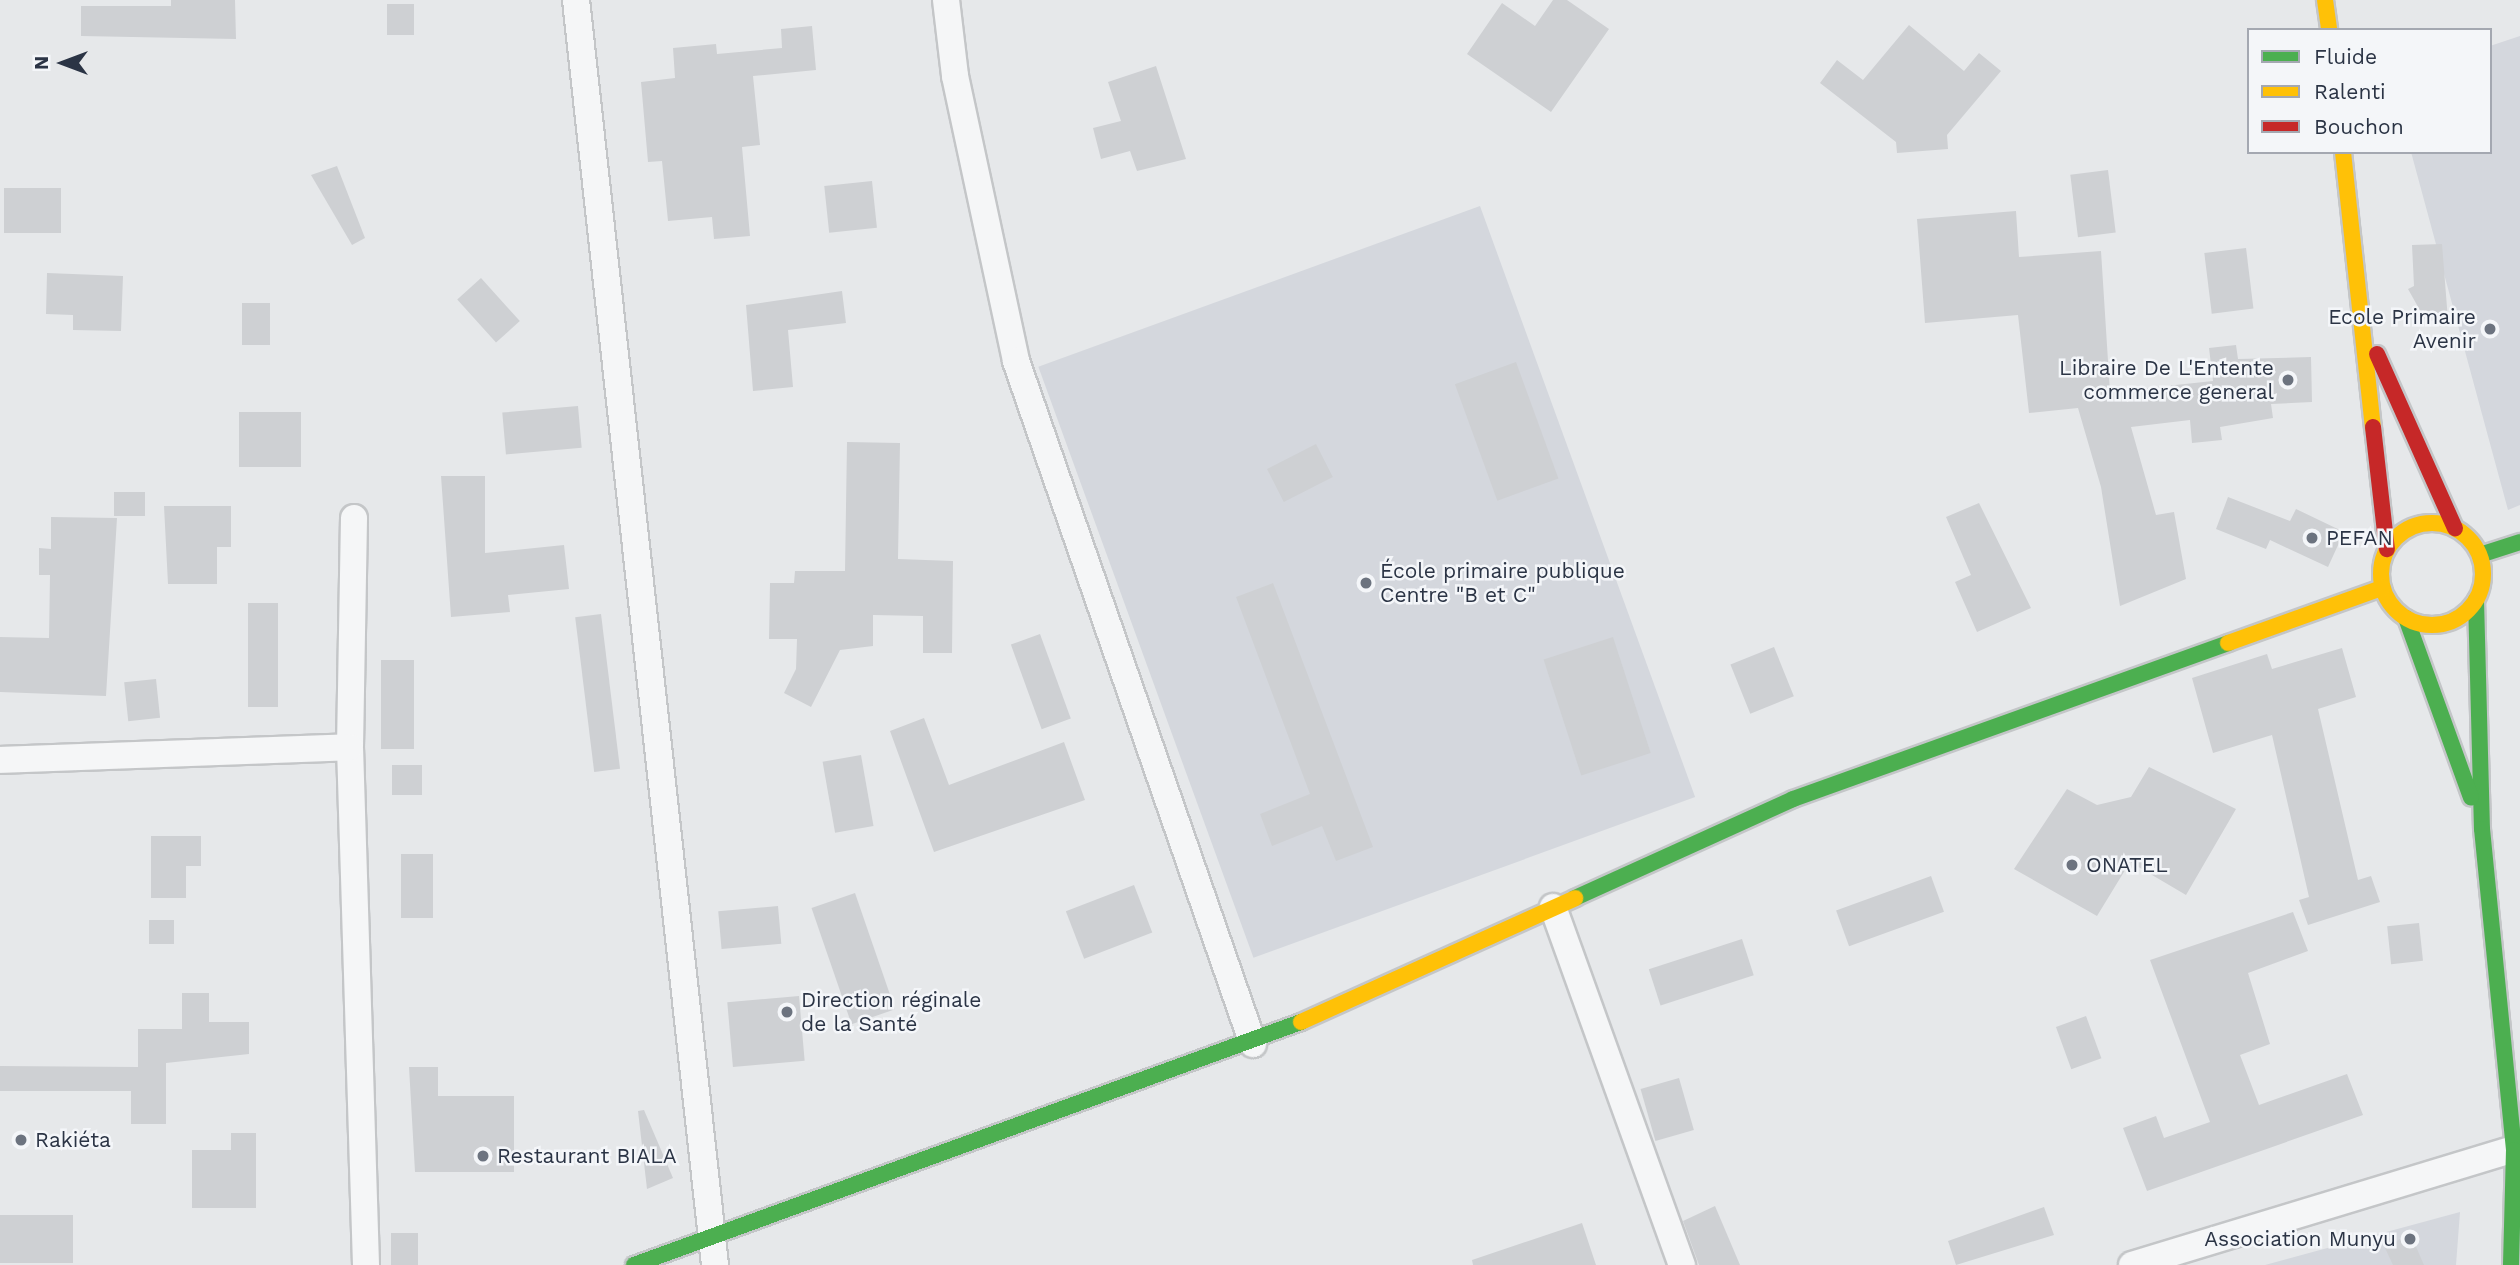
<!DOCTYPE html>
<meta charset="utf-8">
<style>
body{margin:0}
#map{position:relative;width:2520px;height:1265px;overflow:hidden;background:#e6e8ea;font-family:"Work Sans",sans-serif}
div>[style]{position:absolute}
.built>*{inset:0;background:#d4d7dd;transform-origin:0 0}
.building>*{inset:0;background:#ced0d3;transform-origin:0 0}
.roads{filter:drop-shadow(2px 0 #c4c6c8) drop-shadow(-2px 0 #c4c6c8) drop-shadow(0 2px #c4c6c8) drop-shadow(0 -2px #c4c6c8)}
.street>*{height:26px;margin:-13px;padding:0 13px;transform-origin:13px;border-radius:13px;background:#f5f6f7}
.fast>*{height:16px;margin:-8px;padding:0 8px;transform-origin:8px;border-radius:8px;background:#4caf50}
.slow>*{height:16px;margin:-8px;padding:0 8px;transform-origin:8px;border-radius:8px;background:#ffc107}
.slow>.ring{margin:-8px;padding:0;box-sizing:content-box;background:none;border:16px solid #ffc107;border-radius:50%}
.jam>*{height:16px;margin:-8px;padding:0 8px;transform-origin:8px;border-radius:8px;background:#c62828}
.dots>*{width:19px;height:19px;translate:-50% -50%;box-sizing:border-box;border:4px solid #f4f6f9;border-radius:50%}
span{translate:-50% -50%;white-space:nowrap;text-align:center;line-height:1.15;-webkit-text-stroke:5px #f4f6f9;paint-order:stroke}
.poi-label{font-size:21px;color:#2b3445}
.right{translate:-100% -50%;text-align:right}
.left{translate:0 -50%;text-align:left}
.legend{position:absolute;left:2247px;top:28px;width:245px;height:126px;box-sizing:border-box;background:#f4f6f9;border:2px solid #a4a8b1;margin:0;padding:9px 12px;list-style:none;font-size:21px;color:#2b3445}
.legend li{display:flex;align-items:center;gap:14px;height:35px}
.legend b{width:35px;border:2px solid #a4a8b1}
.north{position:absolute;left:28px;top:28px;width:70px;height:70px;-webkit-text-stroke:5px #f4f6f9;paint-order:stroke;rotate:270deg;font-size:19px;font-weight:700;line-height:28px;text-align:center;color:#2b3445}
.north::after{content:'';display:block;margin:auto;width:24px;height:32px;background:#2b3445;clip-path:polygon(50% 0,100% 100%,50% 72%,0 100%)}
</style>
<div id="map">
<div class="built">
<div style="clip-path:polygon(2520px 36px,2520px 505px,2508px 510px,2411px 152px,2490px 152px,2490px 46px)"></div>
<div style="left:1480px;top:206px;width:629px;height:470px;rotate:70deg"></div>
<div style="clip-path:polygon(2460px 1212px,2456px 1265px,2265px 1265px)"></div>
</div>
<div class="building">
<div style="clip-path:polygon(171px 0,235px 0,236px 39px,81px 36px,81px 6px,171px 6px)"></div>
<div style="clip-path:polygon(1553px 0,1567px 0,1609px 29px,1551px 112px,1467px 54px,1502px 3px,1535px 26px)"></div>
<div style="left:387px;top:4px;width:27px;height:31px"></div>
<div style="clip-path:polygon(1909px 25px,1964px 71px,1979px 53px,2001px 71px,1947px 135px,1948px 149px,1897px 153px,1896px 142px,1820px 83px,1837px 60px,1863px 80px)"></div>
<div style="clip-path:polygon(812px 26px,816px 70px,753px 76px,760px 145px,742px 147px,750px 236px,714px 239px,712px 217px,668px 221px,662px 161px,648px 162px,641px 82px,675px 78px,673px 48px,716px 44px,717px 54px,782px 48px,781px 29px)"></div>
<div style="clip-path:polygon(1156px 66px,1186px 159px,1137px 171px,1130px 151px,1101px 159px,1093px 128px,1121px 121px,1108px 82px)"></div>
<div style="clip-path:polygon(337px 166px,365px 238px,352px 245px,311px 175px)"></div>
<div style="left:2108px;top:170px;width:63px;height:38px;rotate:83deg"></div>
<div style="left:872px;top:181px;width:47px;height:48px;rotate:84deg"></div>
<div style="left:4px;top:188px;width:57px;height:45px"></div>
<div style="clip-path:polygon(2016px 211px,2019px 257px,2101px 251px,2110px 392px,2213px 381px,2209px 348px,2236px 345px,2238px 359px,2311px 357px,2312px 402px,2271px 404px,2273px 418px,2220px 427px,2222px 440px,2192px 443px,2190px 420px,2131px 427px,2156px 515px,2174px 512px,2186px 579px,2120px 606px,2101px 487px,2078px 408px,2029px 413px,2018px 315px,1925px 323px,1917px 219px)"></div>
<div style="clip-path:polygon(2442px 244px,2448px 320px,2426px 321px,2408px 289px,2414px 286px,2412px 245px)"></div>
<div style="left:2246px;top:248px;width:61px;height:42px;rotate:83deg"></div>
<div style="clip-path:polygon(47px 273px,123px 276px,121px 331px,73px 330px,73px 315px,46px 314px)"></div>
<div style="left:481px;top:278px;width:58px;height:32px;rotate:48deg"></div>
<div style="clip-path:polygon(842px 291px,846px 323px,788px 330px,793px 387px,753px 391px,746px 305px)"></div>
<div style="left:242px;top:303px;width:28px;height:42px"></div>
<div style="left:1516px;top:362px;width:124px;height:65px;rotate:70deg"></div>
<div style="left:578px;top:406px;width:42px;height:76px;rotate:85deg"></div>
<div style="left:239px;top:412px;width:62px;height:55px"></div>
<div style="clip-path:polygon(847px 442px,900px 443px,898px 559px,953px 561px,952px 653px,923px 653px,923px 616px,873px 615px,873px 646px,840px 650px,811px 707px,784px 693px,796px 669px,797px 639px,769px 639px,770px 583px,794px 583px,795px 571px,845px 571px)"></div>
<div style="left:1316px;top:444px;width:37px;height:55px;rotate:63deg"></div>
<div style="clip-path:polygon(441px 476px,485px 476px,485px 553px,564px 545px,569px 589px,508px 595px,510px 612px,451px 617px)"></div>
<div style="left:114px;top:492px;width:31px;height:24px"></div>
<div style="clip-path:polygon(2228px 497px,2290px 521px,2296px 509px,2344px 532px,2328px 567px,2270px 540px,2266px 549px,2216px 529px)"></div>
<div style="clip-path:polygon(1979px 503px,2031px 608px,1977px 632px,1955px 582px,1971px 575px,1946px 517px)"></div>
<div style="clip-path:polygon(164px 506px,231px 506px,231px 547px,217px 547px,217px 584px,168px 584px)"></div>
<div style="clip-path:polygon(51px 517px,117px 518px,106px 696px,0 692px,0 637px,49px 638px,50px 575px,39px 575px,39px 548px,51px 549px)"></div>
<div style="clip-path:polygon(1273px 583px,1373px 847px,1336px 861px,1322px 826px,1272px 846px,1260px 814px,1310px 794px,1236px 597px)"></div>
<div style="left:248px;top:603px;width:30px;height:104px"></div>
<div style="left:601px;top:614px;width:156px;height:26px;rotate:83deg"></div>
<div style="left:1040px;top:634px;width:90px;height:31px;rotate:70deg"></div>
<div style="left:1613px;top:637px;width:122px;height:73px;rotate:72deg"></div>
<div style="left:1774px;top:647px;width:53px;height:47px;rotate:68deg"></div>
<div style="clip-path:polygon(2342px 648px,2356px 697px,2318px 709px,2358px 880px,2371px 876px,2380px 902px,2308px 925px,2299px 900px,2309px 897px,2272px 735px,2213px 753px,2192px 678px,2267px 654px,2272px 669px)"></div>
<div style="left:381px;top:660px;width:33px;height:89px"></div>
<div style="left:156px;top:679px;width:39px;height:32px;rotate:84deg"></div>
<div style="clip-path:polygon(924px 718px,949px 785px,1064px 742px,1085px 800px,934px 852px,890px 731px)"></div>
<div style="left:861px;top:755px;width:72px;height:39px;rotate:80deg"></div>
<div style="left:392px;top:765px;width:30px;height:30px"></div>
<div style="clip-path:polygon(2149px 767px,2236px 809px,2186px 895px,2130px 862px,2097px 916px,2014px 869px,2067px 789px,2097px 805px,2131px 797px)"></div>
<div style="clip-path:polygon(151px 836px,201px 836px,201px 866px,186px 866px,186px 898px,151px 898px)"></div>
<div style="left:401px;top:854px;width:32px;height:64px"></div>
<div style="left:1931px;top:876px;width:38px;height:101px;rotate:70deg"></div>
<div style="left:1134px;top:885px;width:51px;height:73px;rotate:69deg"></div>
<div style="left:855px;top:893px;width:123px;height:46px;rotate:71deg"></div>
<div style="left:778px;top:906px;width:38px;height:60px;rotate:85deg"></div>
<div style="clip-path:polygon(2293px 912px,2308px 951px,2248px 973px,2270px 1044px,2240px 1055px,2259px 1105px,2347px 1074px,2363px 1115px,2147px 1191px,2123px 1128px,2156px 1116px,2164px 1138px,2210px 1122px,2150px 960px)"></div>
<div style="left:149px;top:920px;width:25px;height:24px"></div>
<div style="left:2419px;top:923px;width:38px;height:32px;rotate:84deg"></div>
<div style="left:1742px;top:939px;width:38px;height:98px;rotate:72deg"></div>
<div style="clip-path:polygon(182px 993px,209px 993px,209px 1022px,249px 1022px,249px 1054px,166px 1063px,166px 1124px,131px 1124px,131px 1091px,0 1091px,0 1066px,138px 1067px,138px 1029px,182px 1029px)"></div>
<div style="left:799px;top:996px;width:65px;height:72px;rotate:85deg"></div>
<div style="left:2086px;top:1016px;width:45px;height:32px;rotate:70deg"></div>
<div style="clip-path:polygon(409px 1067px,438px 1067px,438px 1096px,514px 1096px,514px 1172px,415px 1172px)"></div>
<div style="left:1679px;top:1078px;width:54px;height:40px;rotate:74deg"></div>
<div style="clip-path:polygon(644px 1110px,673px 1178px,647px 1189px,638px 1111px)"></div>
<div style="clip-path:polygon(231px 1133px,256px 1133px,256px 1208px,192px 1208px,192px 1150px,231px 1150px)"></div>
<div style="clip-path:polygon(1715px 1206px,1740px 1265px,1699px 1265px,1683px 1221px)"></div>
<div style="clip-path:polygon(2044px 1207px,2054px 1235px,1956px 1265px,1948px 1241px)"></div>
<div style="left:0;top:1215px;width:73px;height:48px"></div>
<div style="clip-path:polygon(1582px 1223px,1596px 1265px,1473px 1265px,1472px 1260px)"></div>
<div style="left:391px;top:1233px;width:27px;height:32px"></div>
<div style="clip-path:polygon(2410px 1233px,2424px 1265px,2393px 1265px,2385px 1248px)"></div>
</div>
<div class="roads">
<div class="street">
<div style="left:576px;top:0;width:1273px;rotate:83.73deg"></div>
<div style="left:946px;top:0;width:77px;rotate:83.2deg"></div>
<div style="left:955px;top:76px;width:291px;rotate:77.9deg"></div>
<div style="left:1016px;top:361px;width:723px;rotate:70.86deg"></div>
<div style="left:354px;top:518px;width:229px;rotate:91deg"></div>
<div style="left:350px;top:747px;width:518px;rotate:88.23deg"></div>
<div style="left:0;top:760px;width:350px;rotate:-2.1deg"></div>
<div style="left:1553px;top:907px;width:381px;rotate:70.2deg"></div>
<div style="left:2132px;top:1265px;width:406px;rotate:-16.9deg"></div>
</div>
<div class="fast">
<div style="left:2480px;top:555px;width:42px;rotate:-18deg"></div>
<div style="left:2476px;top:600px;width:229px;rotate:88.5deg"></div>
<div style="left:2482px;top:829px;width:323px;rotate:84.3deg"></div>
<div style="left:2514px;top:1150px;width:115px;rotate:91.5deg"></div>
<div style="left:2406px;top:618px;width:191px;rotate:70.1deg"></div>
<div style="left:1575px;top:898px;width:239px;rotate:-24.4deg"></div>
<div style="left:1793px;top:799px;width:462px;rotate:-19.7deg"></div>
<div style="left:634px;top:1265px;width:710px;rotate:-20.02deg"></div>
</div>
<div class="slow">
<div style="left:2325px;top:0;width:30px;rotate:82deg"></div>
<div style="left:2343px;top:152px;width:277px;rotate:83.8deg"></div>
<div class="ring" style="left:2381px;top:523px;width:86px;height:86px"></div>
<div style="left:2228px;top:643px;width:164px;rotate:-19.7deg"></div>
<div style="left:1301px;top:1022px;width:301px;rotate:-24.3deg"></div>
</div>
<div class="jam">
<div style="left:2377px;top:354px;width:191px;rotate:65.9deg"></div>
<div style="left:2373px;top:427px;width:123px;rotate:83.5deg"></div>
</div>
</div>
<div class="dots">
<div style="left:2490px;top:329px;background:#6c737f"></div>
<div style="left:2288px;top:380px;background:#6c737f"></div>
<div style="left:2312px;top:538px;background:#6c737f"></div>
<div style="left:1366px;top:583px;background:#6c737f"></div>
<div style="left:2072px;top:865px;background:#6c737f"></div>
<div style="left:787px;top:1012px;background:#6c737f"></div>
<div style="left:21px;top:1140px;background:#6c737f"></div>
<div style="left:483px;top:1156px;background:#6c737f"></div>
<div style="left:2410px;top:1239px;background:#6c737f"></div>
</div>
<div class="poi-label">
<span class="right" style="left:2476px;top:329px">Ecole Primaire<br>Avenir</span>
<span class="right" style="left:2274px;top:380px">Libraire De L'Entente<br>commerce general</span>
<span class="left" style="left:2326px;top:538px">PEFAN</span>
<span class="left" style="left:1380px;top:583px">École primaire publique<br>Centre "B et C"</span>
<span class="left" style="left:2086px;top:865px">ONATEL</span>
<span class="left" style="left:801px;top:1012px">Direction réginale<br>de la Santé</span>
<span class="left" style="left:35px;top:1140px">Rakiéta</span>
<span class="left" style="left:497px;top:1156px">Restaurant BIALA</span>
<span class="right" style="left:2396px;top:1239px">Association Munyu</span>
</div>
<ul class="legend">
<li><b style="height:9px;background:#4caf50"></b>Fluide</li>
<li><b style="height:9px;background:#ffc107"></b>Ralenti</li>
<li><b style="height:9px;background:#c62828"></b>Bouchon</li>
</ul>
<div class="north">N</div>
</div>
